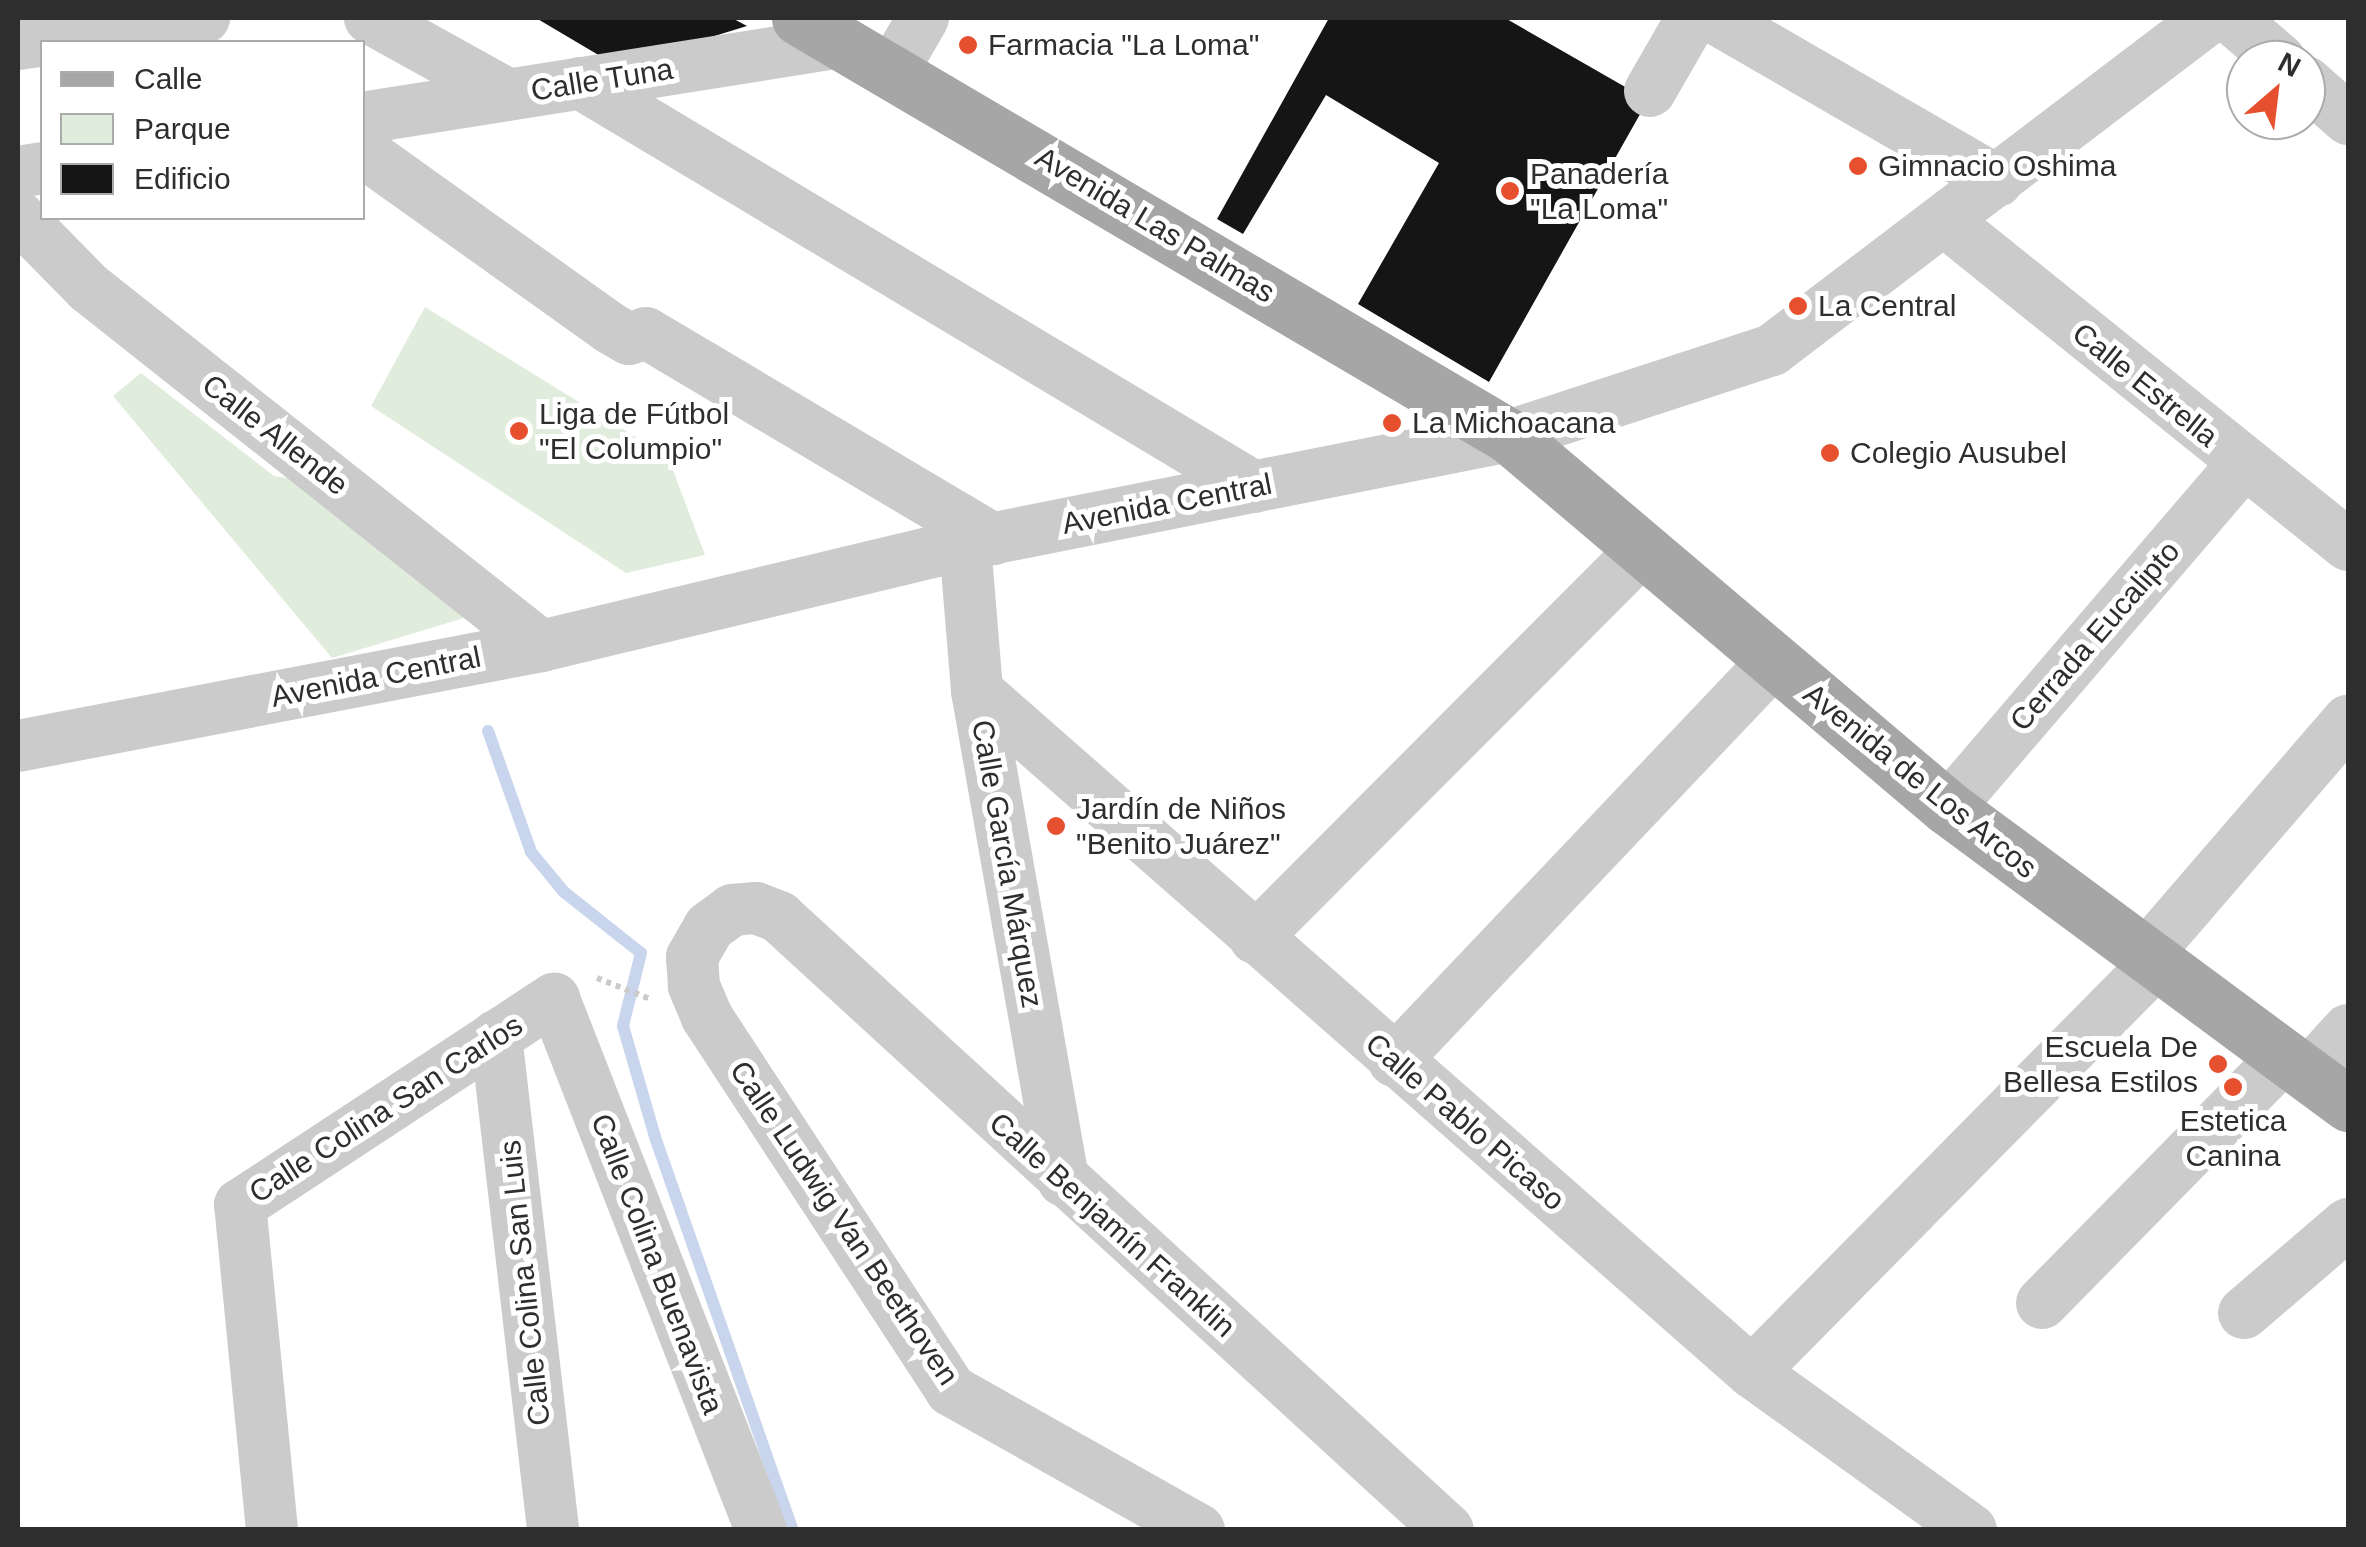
<!DOCTYPE html>
<meta charset="utf-8">
<style>
body{margin:0}
#map{position:relative;width:2366px;height:1547px;overflow:hidden;background:#fff;font-family:Helvetica,sans-serif}
div>[style]{position:absolute}
.green>*{inset:0;background:#e0ecdc}
.stream>*{height:12px;margin:-6px;padding:0 6px;transform-origin:6px;border-radius:6px;background:#c8d5ec}
.building>*{inset:0;background:#151515}
.path>*{height:6px;margin-top:-3px;transform-origin:0;background:repeating-linear-gradient(90deg,#cbcbcb 0 5px,transparent 0 10px)}
.minor>*{height:52px;margin:-26px;padding:0 26px;transform-origin:26px;border-radius:26px;background:#cbcbcb}
.major>*{height:55px;margin:-27.5px;padding:0 27.5px;transform-origin:27.5px;border-radius:27.5px;background:#a6a6a6}
.dots>*{width:28px;height:28px;translate:-50% -50%;box-sizing:border-box;border:5px solid #fff;border-radius:50%}
span{translate:-50% -50%;white-space:nowrap;text-align:center;line-height:1.15;-webkit-text-stroke:10px #fff;paint-order:stroke}
.poi-label{font-size:30px;color:#2e2e2e}
.left{translate:0 -50%;text-align:left}
.right{translate:-100% -50%;text-align:right}
.street-label{font-size:30px;color:#2e2e2e}
.frame{position:absolute;inset:0;border:20px solid #2e2e2e;pointer-events:none}
.legend{position:absolute;left:40px;top:40px;width:325px;height:180px;box-sizing:border-box;background:#fff;border:2px solid #ababab;margin:0;padding:12px 18px;list-style:none;font-size:30px;color:#2e2e2e}
.legend li{display:flex;align-items:center;gap:20px;height:50px}
.legend b{width:50px;border:2px solid #ababab}
.north{position:absolute;left:2226px;top:40px;width:100px;height:100px;box-sizing:border-box;background:#fff;border:2px solid #ababab;border-radius:50%;rotate:28deg;font-size:28px;font-weight:700;line-height:40px;text-align:center;color:#2e2e2e}
.north::after{content:'';display:block;margin:auto;width:35px;height:45px;background:#e6502f;clip-path:polygon(50% 0,100% 100%,50% 72%,0 100%)}
</style>
<div id="map">
<div class="green">
<div style="clip-path:polygon(425px 307px,668px 457px,705px 555px,626px 573px,371px 406px)"></div>
<div style="clip-path:polygon(141px 373px,274px 476px,306px 481px,464px 618px,332px 658px,113px 396px)"></div>
</div>
<div class="stream">
<div style="left:488px;top:731px;width:128px;rotate:70.4deg"></div>
<div style="left:531px;top:852px;width:52px;rotate:50.5deg"></div>
<div style="left:564px;top:892px;width:98px;rotate:38.4deg"></div>
<div style="left:641px;top:953px;width:75px;rotate:103.9deg"></div>
<div style="left:623px;top:1026px;width:116px;rotate:73.9deg"></div>
<div style="left:655px;top:1137px;width:417px;rotate:70.7deg"></div>
</div>
<div class="building">
<div style="clip-path:polygon(536px 18px,732px 18px,747px 26px,617px 66px)"></div>
<div style="clip-path:polygon(1329px 18px,1505px 18px,1648px 100px,1489px 382px,1358px 304px,1439px 163px,1326px 95px,1243px 234px,1217px 219px)"></div>
</div>
<div class="path">
<div style="left:597px;top:978px;width:57px;rotate:21.6deg"></div>
</div>
<div class="minor">
<div style="left:370px;top:18px;width:157px;rotate:29deg"></div>
<div style="left:1715px;top:18px;width:326px;rotate:30deg"></div>
<div style="left:2231px;top:18px;width:65px;rotate:40.6deg"></div>
<div style="left:18px;top:44px;width:188px;rotate:-8deg"></div>
<div style="left:893px;top:70px;width:60px;rotate:-60deg"></div>
<div style="left:2306px;top:82px;width:56px;rotate:41.4deg"></div>
<div style="left:580px;top:83px;width:786px;rotate:30.94deg"></div>
<div style="left:1650px;top:91px;width:84px;rotate:-60.1deg"></div>
<div style="left:362px;top:118px;width:485px;rotate:-9deg"></div>
<div style="left:362px;top:151px;width:305px;rotate:35.5deg"></div>
<div style="left:610px;top:328px;width:22px;rotate:30deg"></div>
<div style="left:629px;top:339px;width:18px;rotate:-19deg"></div>
<div style="left:646px;top:333px;width:404px;rotate:30.7deg"></div>
<div style="left:18px;top:172px;width:24px;rotate:-9deg"></div>
<div style="left:18px;top:216px;width:101px;rotate:45.4deg"></div>
<div style="left:89px;top:288px;width:577px;rotate:38.38deg"></div>
<div style="left:1945px;top:221px;width:517px;rotate:38.8deg"></div>
<div style="left:965px;top:544px;width:147px;rotate:85.3deg"></div>
<div style="left:977px;top:691px;width:497px;rotate:80deg"></div>
<div style="left:977px;top:691px;width:1032px;rotate:41.31deg"></div>
<div style="left:1752px;top:1372px;width:270px;rotate:35.8deg"></div>
<div style="left:18px;top:746px;width:532px;rotate:-10.82deg"></div>
<div style="left:541px;top:646px;width:436px;rotate:-13.5deg"></div>
<div style="left:965px;top:544px;width:555px;rotate:-11.23deg"></div>
<div style="left:1509px;top:436px;width:277px;rotate:-18.1deg"></div>
<div style="left:1772px;top:350px;width:549px;rotate:-37.22deg"></div>
<div style="left:1948px;top:808px;width:452px;rotate:-49.4deg"></div>
<div style="left:1255px;top:938px;width:549px;rotate:-45.07deg"></div>
<div style="left:2145px;top:956px;width:311px;rotate:-49.2deg"></div>
<div style="left:496px;top:1036px;width:497px;rotate:83.4deg"></div>
<div style="left:1394px;top:1061px;width:550px;rotate:-46.47deg"></div>
<div style="left:2307px;top:1075px;width:61px;rotate:-47.7deg"></div>
<div style="left:2042px;top:1303px;width:344px;rotate:-45.5deg"></div>
<div style="left:2244px;top:1313px;width:137px;rotate:-40.6deg"></div>
<div style="left:1752px;top:1372px;width:573px;rotate:-45.35deg"></div>
<div style="left:272px;top:1530px;width:327px;rotate:-95.6deg"></div>
<div style="left:240px;top:1205px;width:376px;rotate:-33.3deg"></div>
<div style="left:554px;top:999px;width:570px;rotate:68.7deg"></div>
<div style="left:1199px;top:1530px;width:285px;rotate:-150.6deg"></div>
<div style="left:951px;top:1390px;width:446px;rotate:-123.2deg"></div>
<div style="left:707px;top:1017px;width:34px;rotate:-113deg"></div>
<div style="left:694px;top:986px;width:29px;rotate:-94deg"></div>
<div style="left:692px;top:957px;width:34px;rotate:-60deg"></div>
<div style="left:709px;top:927px;width:29px;rotate:-36deg"></div>
<div style="left:732px;top:910px;width:24px;rotate:-5deg"></div>
<div style="left:756px;top:908px;width:25px;rotate:21deg"></div>
<div style="left:779px;top:917px;width:907px;rotate:42.5deg"></div>
</div>
<div class="major">
<div style="left:799px;top:18px;width:824px;rotate:30.49deg"></div>
<div style="left:1509px;top:436px;width:575px;rotate:40.28deg"></div>
<div style="left:1948px;top:808px;width:498px;rotate:36.5deg"></div>
</div>
<div class="dots">
<div style="left:968px;top:45px;background:#e6502f"></div>
<div style="left:1858px;top:166px;background:#e6502f"></div>
<div style="left:1510px;top:191px;background:#e6502f"></div>
<div style="left:1798px;top:306px;background:#e6502f"></div>
<div style="left:1392px;top:423px;background:#e6502f"></div>
<div style="left:519px;top:431px;background:#e6502f"></div>
<div style="left:1830px;top:453px;background:#e6502f"></div>
<div style="left:1056px;top:826px;background:#e6502f"></div>
<div style="left:2218px;top:1064px;background:#e6502f"></div>
<div style="left:2233px;top:1087px;background:#e6502f"></div>
</div>
<div class="poi-label">
<span class="left" style="left:988px;top:45px">Farmacia "La Loma"</span>
<span class="left" style="left:1878px;top:166px">Gimnacio Oshima</span>
<span class="left" style="left:1530px;top:191px">Panadería<br>"La Loma"</span>
<span class="left" style="left:1818px;top:306px">La Central</span>
<span class="left" style="left:539px;top:431px">Liga de Fútbol<br>"El Columpio"</span>
<span class="left" style="left:1412px;top:423px">La Michoacana</span>
<span class="left" style="left:1850px;top:453px">Colegio Ausubel</span>
<span class="left" style="left:1076px;top:826px">Jardín de Niños<br>"Benito Juárez"</span>
<span class="right" style="left:2198px;top:1064px">Escuela De<br>Bellesa Estilos</span>
<span style="left:2233px;top:1138px">Estetica<br>Canina</span>
</div>
<div class="street-label">
<span style="left:602px;top:80px;rotate:-9deg">Calle Tuna</span>
<span style="left:1155px;top:225px;rotate:31deg">Avenida Las Palmas</span>
<span style="left:2145px;top:385px;rotate:39deg">Calle Estrella</span>
<span style="left:275px;top:435px;rotate:38deg">Calle Allende</span>
<span style="left:1167px;top:504px;rotate:-11deg">Avenida Central</span>
<span style="left:2095px;top:636px;rotate:-49deg">Cerrada Eucalipto</span>
<span style="left:376px;top:677px;rotate:-11deg">Avenida Central</span>
<span style="left:1920px;top:781px;rotate:39deg">Avenida de Los Arcos</span>
<span style="left:1007px;top:864px;rotate:80deg">Calle García Márquez</span>
<span style="left:386px;top:1109px;rotate:-33deg">Calle Colina San Carlos</span>
<span style="left:1465px;top:1122px;rotate:41deg">Calle Pablo Picaso</span>
<span style="left:844px;top:1223px;rotate:56deg">Calle Ludwig Van Beethoven</span>
<span style="left:1112px;top:1225px;rotate:42deg">Calle Benjamín Franklin</span>
<span style="left:657px;top:1264px;rotate:69deg">Calle Colina Buenavista</span>
<span style="left:525px;top:1283px;rotate:-96deg">Calle Colina San Luis</span>
</div>
<div class="frame"></div>
<ul class="legend">
<li><b style="height:12px;background:#a6a6a6"></b>Calle</li>
<li><b style="height:28px;background:#e0ecdc"></b>Parque</li>
<li><b style="height:28px;background:#151515"></b>Edificio</li>
</ul>
<div class="north">N</div>
</div>
